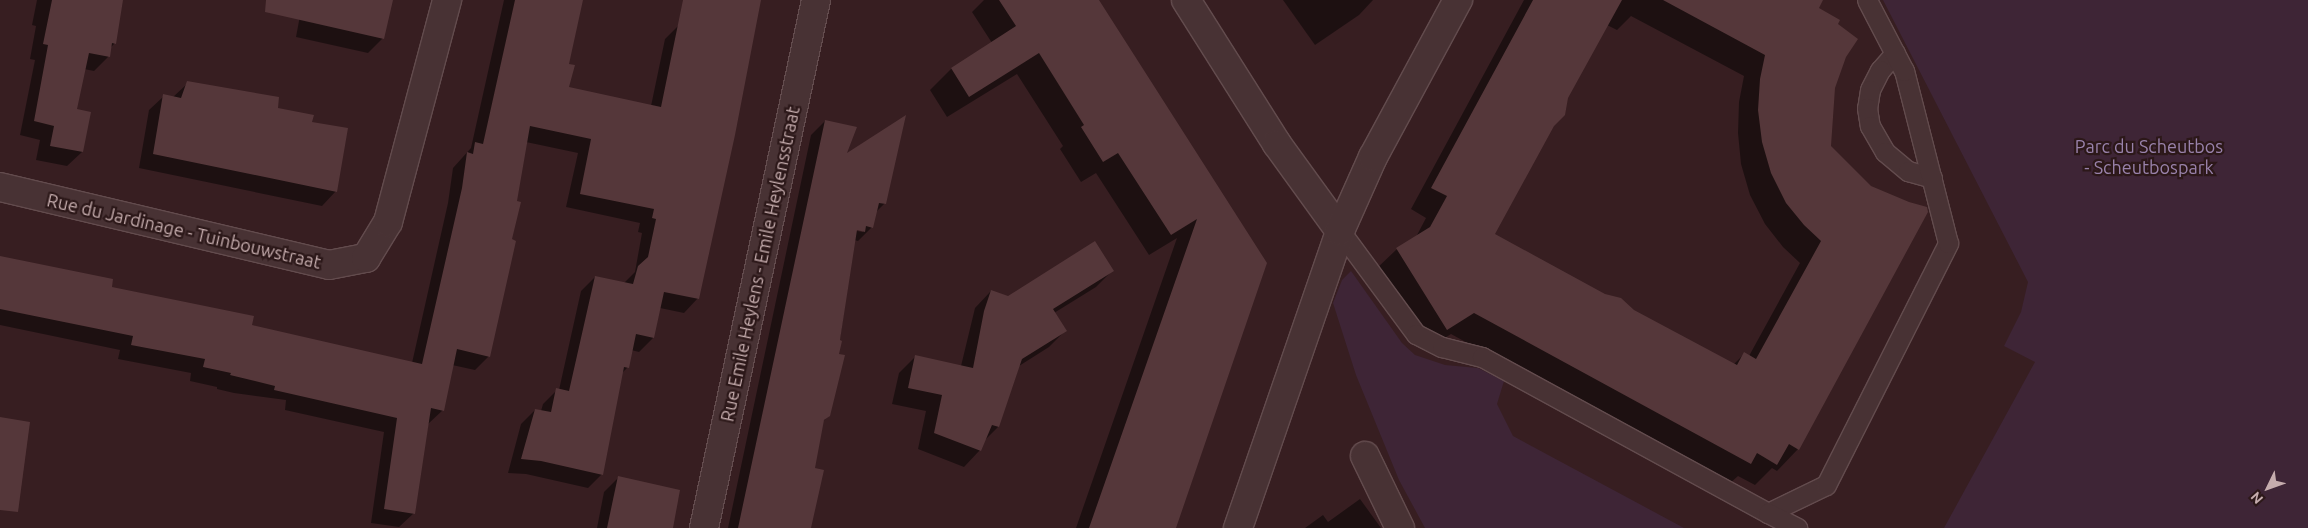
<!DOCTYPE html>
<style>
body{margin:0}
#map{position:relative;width:2308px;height:528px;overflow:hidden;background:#371e21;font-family:Ubuntu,sans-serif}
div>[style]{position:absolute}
.green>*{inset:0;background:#3e2536}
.shadow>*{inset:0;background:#0007}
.building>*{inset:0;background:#55373a}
.roads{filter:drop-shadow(1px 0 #634c4e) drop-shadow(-1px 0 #634c4e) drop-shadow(0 1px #634c4e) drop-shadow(0 -1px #634c4e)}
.lane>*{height:19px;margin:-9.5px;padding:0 9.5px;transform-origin:9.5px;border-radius:9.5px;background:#483234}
.street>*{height:28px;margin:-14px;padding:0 14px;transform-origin:14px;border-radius:14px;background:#483234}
span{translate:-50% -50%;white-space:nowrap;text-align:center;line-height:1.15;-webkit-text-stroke:4.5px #2c1819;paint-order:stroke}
.park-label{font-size:18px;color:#9982ab}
.street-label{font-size:18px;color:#c5acad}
.north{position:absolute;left:2243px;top:463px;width:50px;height:50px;-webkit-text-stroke:4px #2c1819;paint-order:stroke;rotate:228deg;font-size:14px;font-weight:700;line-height:20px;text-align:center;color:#c5acad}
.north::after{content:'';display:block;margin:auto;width:18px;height:22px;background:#c5acad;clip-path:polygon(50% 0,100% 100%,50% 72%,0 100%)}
</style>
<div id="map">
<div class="green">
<div style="clip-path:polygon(1883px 0,2308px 0,2308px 528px,1944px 528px,2035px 362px,2004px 346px,2021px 312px,2028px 282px)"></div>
<div style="clip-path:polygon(1351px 271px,1402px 343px,1415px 355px,1445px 365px,1478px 368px,1504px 381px,1497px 404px,1513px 436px,1684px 528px,1425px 528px,1399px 480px,1356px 375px,1333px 303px,1342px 280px)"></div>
</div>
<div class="shadow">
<div style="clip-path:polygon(37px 0,122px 0,115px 43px,110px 48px,108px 57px,94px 71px,84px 69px,76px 110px,90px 113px,82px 152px,67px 166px,36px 160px,40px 140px,20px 135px,35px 60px,30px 59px,36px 26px,32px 25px)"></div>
<div style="clip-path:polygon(303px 0,391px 0,383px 38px,368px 53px,296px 37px)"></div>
<div style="clip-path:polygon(504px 0,582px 0,568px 65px,568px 88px,651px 106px,665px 39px,679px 25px,693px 0,760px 0,698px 298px,684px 313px,660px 308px,653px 338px,639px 352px,631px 350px,627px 368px,622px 373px,602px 474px,588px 488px,526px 474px,508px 473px,521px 424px,535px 410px,541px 411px,543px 404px,557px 390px,559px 390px,581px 291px,595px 277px,624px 283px,635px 272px,642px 233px,638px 232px,640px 223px,566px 207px,578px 153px,526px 142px,489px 356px,475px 370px,452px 365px,443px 410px,428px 424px,414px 513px,399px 527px,371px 523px,384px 432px,285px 410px,286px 400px,234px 393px,217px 389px,217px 387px,190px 381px,191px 373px,118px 359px,120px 350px,0 325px,0 258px,251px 326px,412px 363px,448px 203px,453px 168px,471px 148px)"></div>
<div style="clip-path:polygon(984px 0,1098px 0,1266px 264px,1174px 528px,1076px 528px,1177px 238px,1149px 255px,1096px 173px,1081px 182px,1060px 149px,1063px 146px,1017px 74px,947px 117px,930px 90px,951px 69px,992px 43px,972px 12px)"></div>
<div style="clip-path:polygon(1283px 0,1373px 0,1359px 15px,1315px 45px)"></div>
<div style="clip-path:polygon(evenodd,1524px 0,1820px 0,1817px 8px,1836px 24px,1845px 56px,1834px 88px,1829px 146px,1871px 187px,1798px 449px,1777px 471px,1772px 468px,1755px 485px,1738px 476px,1728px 485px,1451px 334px,1425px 351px,1375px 270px,1397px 249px,1416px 237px,1426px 218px,1411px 209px,1524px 0,1631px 16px,1744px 76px,1739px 102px,1738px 133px,1741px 164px,1750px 195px,1765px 224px,1783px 247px,1800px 263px,1749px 356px,1744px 354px,1733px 365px,1493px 234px,1607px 25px,1617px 30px,1631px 16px)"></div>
<div style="clip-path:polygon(188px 83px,311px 123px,336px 191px,322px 206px,139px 168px,149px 110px,164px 96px,172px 98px)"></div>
<div style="clip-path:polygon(evenodd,825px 121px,845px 156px,885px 203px,875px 213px,872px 227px,858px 241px,854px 240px,829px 416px,822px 422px,799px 528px,728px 528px,811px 135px,825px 121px,851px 230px,863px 230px,863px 232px,851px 230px)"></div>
<div style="clip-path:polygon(1112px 271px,1096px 287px,1054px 313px,1066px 330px,1049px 347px,1019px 366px,998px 427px,985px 440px,980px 450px,964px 467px,918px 449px,926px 411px,892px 404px,899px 373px,915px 357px,961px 366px,975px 308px,991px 291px,1008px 297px)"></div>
<div style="clip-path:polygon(619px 477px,671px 528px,597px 528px,604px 492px)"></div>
<div style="clip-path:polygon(1360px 499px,1381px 528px,1305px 528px,1323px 515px,1328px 522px)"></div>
</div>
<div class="building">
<div style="clip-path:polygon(52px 0,123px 0,116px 44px,112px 43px,110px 57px,89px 53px,77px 109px,91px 112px,83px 152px,50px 146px,54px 126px,34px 121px,48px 45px,43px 44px)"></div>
<div style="clip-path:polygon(266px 0,393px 0,384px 39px,265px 12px)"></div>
<div style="clip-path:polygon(515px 0,583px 0,569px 64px,575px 65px,569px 87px,661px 107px,683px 0,761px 0,735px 135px,699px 299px,664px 292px,654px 338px,636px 334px,629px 368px,624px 367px,603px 475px,541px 461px,521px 459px,535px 409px,551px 412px,556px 388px,569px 391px,595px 276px,633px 284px,638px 266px,648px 257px,656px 219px,652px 218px,654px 209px,580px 194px,591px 139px,530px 126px,517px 201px,521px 202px,512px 239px,516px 241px,490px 357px,457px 349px,444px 411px,431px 408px,415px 514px,384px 509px,397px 418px,274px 390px,275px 386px,230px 375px,231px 373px,203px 367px,205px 359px,131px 345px,133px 336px,0 309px,0 256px,113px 279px,112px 287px,254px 316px,252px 325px,422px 364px,462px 188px,467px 152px,473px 154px,475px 142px,483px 144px)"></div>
<div style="clip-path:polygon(999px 0,1099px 0,1267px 263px,1176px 528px,1089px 528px,1197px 219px,1171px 235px,1118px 153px,1103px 162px,1081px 127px,1084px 125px,1039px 53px,969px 97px,951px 68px,1016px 26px)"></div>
<div style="clip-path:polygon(1533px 0,1622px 0,1568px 98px,1565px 115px,1554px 126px,1495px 234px,1605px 294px,1621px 298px,1634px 310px,1737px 365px,1744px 352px,1756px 359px,1821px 241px,1804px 225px,1786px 203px,1771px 173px,1762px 142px,1758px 110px,1760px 79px,1765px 55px,1663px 0,1823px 0,1819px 8px,1840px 20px,1838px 24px,1858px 39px,1846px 57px,1835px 88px,1831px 146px,1871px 186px,1909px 202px,1927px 207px,1928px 212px,1799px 450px,1789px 444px,1777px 465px,1757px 453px,1751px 464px,1474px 313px,1447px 330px,1396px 248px,1430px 227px,1447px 196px,1431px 188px)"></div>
<div style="clip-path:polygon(187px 81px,279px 97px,278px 108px,314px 115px,312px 122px,348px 128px,337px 192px,153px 154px,163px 94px,181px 98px)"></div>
<div style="clip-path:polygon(906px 115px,886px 204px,879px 203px,873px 228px,866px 226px,865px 232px,857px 230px,840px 340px,842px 341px,839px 354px,845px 355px,830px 416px,824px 420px,815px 468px,824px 470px,811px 528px,738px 528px,825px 120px,857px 127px,847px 153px)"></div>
<div style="clip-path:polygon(1095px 241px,1114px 271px,1053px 309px,1067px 331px,1022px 359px,999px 427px,992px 425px,981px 451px,934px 433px,942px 395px,908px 388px,915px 355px,973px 368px,984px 311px,991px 290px,1008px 296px)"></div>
<div style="clip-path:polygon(0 417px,30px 422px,18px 512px,0 510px)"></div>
<div style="clip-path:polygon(618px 476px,680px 490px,673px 528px,607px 528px)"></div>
</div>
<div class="roads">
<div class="lane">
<div style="left:1895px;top:53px;width:23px;rotate:131deg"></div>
<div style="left:1880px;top:70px;width:22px;rotate:117deg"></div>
<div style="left:1870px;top:90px;width:18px;rotate:99deg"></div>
<div style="left:1867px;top:108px;width:18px;rotate:81deg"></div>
<div style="left:1870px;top:126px;width:30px;rotate:60deg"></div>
<div style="left:1885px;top:152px;width:30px;rotate:40deg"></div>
<div style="left:1908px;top:171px;width:25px;rotate:16deg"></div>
<div style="left:1340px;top:231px;width:128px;rotate:53.6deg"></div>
<div style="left:1416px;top:334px;width:29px;rotate:27deg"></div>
<div style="left:1442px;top:347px;width:41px;rotate:14deg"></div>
<div style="left:1482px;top:357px;width:326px;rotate:28.6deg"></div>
<div style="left:1768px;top:513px;width:64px;rotate:-25.8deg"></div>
<div style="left:1826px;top:485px;width:271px;rotate:-63.2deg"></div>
<div style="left:1948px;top:243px;width:178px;rotate:-104.3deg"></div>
<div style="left:1904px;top:71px;width:80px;rotate:-117.5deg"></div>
<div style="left:1768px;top:513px;width:33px;rotate:27deg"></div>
</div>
<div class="street">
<div style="left:1186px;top:0;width:170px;rotate:57.7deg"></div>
<div style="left:1277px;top:144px;width:107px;rotate:54.1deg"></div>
<div style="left:0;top:187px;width:338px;rotate:13.3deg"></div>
<div style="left:329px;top:265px;width:38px;rotate:-11deg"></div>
<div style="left:366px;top:258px;width:42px;rotate:-58.6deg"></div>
<div style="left:388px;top:222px;width:230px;rotate:-75.1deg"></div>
<div style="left:1365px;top:456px;width:80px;rotate:64.1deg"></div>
<div style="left:704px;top:528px;width:540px;rotate:-78.02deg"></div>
<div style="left:1238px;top:528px;width:314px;rotate:-71deg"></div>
<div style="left:1340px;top:231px;width:81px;rotate:-66deg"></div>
<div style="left:1373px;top:157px;width:179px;rotate:-61.6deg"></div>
</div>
</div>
<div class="park-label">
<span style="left:2149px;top:157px">Parc du Scheutbos<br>- Scheutbospark</span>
</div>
<div class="street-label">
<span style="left:184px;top:231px;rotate:13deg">Rue du Jardinage - Tuinbouwstraat</span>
<span style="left:760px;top:264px;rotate:-78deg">Rue Emile Heylens - Emile Heylensstraat</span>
</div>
<div class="north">N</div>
</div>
